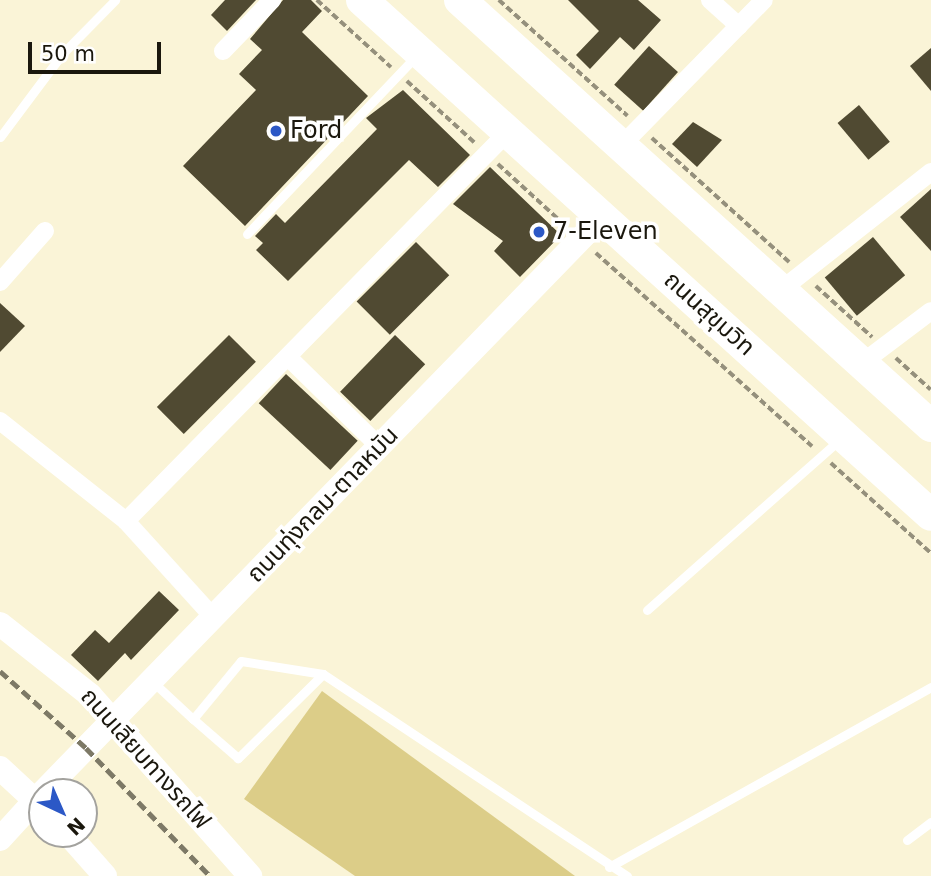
<!DOCTYPE html>
<meta charset="utf-8">
<style>
body{margin:0}
#map{position:relative;width:931px;height:876px;overflow:hidden;background:#faf4d7;font-family:"DejaVu Sans","Noto Sans Thai",sans-serif}
div>[style]{position:absolute}
.green>*{inset:0;background:#dccd88}
.building>*{inset:0;background:#504a32;transform-origin:0 0}
.path>*{height:3.5px;margin-top:-1.75px;transform-origin:0;background:repeating-linear-gradient(90deg,#95907c 0 7px,transparent 0 10.5px)}
.lane>*{height:9px;margin:-4.5px;padding:0 4.5px;transform-origin:4.5px;border-radius:4.5px;background:#fff}
.street>*{height:18px;margin:-9px;padding:0 9px;transform-origin:9px;border-radius:9px;background:#fff}
.secondary>*{height:24px;margin:-12px;padding:0 12px;transform-origin:12px;border-radius:12px;background:#fff}
.highway>*{height:32px;margin:-16px;padding:0 16px;transform-origin:16px;border-radius:16px;background:#fff}
.rail>*{height:5px;margin-top:-2.5px;transform-origin:0;background:repeating-linear-gradient(90deg,#7d7966 0 10px,transparent 0 15px)}
.dots>*{width:19px;height:19px;translate:-50% -50%;box-sizing:border-box;border:4px solid #fff;border-radius:50%}
span{translate:-50% -50%;white-space:nowrap;text-align:center;line-height:1.15;-webkit-text-stroke:7px #fff;paint-order:stroke}
.poi-label{font-size:24px;color:#1a170d}
.left{translate:0 -50%;text-align:left}
.street-label{font-size:24px;color:#1a170d}
.north{position:absolute;left:28px;top:778px;width:70px;height:70px;box-sizing:border-box;background:#fff;border:2px solid #a3a29e;border-radius:50%;rotate:136deg;font-size:19px;font-weight:700;line-height:28px;text-align:center;color:#1a170d}
.north::after{content:'';display:block;margin:auto;width:24px;height:32px;background:#2c58c6;clip-path:polygon(50% 0,100% 100%,50% 72%,0 100%)}
.scale{position:absolute;left:28px;top:42px;width:133px;height:32px;box-sizing:border-box;border:4px solid #1a170d;border-top:0;padding-left:9px;font-size:21px;line-height:24px;white-space:nowrap;color:#1a170d;-webkit-text-stroke:5px #fff;paint-order:stroke}
</style>
<div id="map">
<div class="green">
<div style="clip-path:polygon(322px 691px,575px 876px,355px 876px,244px 799px)"></div>
</div>
<div class="building">
<div style="clip-path:polygon(225px 0,256px 0,227px 31px,211px 15px)"></div>
<div style="clip-path:polygon(283px 0,311px 0,322px 11px,302px 32px,368px 96px,245px 226px,183px 166px,256px 90px,239px 74px,262px 50px,250px 39px)"></div>
<div style="clip-path:polygon(568px 0,638px 0,661px 20px,634px 50px,620px 37px,590px 69px,576px 55px,599px 31px)"></div>
<div style="left:649px;top:46px;width:39px;height:52px;rotate:42deg"></div>
<div style="clip-path:polygon(931px 48px,931px 91px,910px 66px)"></div>
<div style="clip-path:polygon(403px 90px,470px 155px,438px 187px,409px 160px,288px 281px,256px 250px,263px 243px,255px 236px,276px 214px,285px 223px,377px 129px,366px 118px)"></div>
<div style="left:859px;top:105px;width:48px;height:28px;rotate:50deg"></div>
<div style="clip-path:polygon(693px 122px,722px 140px,697px 167px,672px 144px)"></div>
<div style="clip-path:polygon(490px 167px,561px 235px,520px 277px,494px 251px,503px 241px,453px 204px)"></div>
<div style="clip-path:polygon(931px 189px,931px 251px,900px 217px)"></div>
<div style="left:873px;top:237px;width:50px;height:63px;rotate:50deg"></div>
<div style="left:416px;top:242px;width:47px;height:84px;rotate:45deg"></div>
<div style="clip-path:polygon(0 303px,25px 326px,0 352px)"></div>
<div style="left:229px;top:335px;width:38px;height:102px;rotate:45deg"></div>
<div style="left:395px;top:335px;width:42px;height:79px;rotate:44deg"></div>
<div style="left:286px;top:374px;width:98px;height:40px;rotate:43deg"></div>
<div style="clip-path:polygon(159px 591px,179px 610px,131px 660px,125px 653px,98px 681px,71px 655px,95px 630px,109px 643px)"></div>
</div>
<div class="path">
<div style="left:317px;top:0;width:100px;rotate:42.2deg"></div>
<div style="left:499px;top:0;width:173px;rotate:42deg"></div>
<div style="left:407px;top:81px;width:91px;rotate:42.3deg"></div>
<div style="left:652px;top:138px;width:185px;rotate:42.1deg"></div>
<div style="left:498px;top:164px;width:93px;rotate:42.4deg"></div>
<div style="left:596px;top:253px;width:290px;rotate:41.8deg"></div>
<div style="left:816px;top:286px;width:76px;rotate:42.3deg"></div>
<div style="left:896px;top:358px;width:47px;rotate:42.4deg"></div>
<div style="left:831px;top:463px;width:135px;rotate:42deg"></div>
</div>
<div class="lane">
<div style="left:0;top:137px;width:104px;rotate:-53.2deg"></div>
<div style="left:62px;top:54px;width:76px;rotate:-45.5deg"></div>
<div style="left:247px;top:234px;width:245px;rotate:-46.5deg"></div>
<div style="left:647px;top:610px;width:258px;rotate:-41.5deg"></div>
<div style="left:323px;top:674px;width:365px;rotate:33.6deg"></div>
<div style="left:153px;top:682px;width:54px;rotate:42.8deg"></div>
<div style="left:193px;top:719px;width:75px;rotate:-50.4deg"></div>
<div style="left:241px;top:661px;width:83px;rotate:9deg"></div>
<div style="left:323px;top:674px;width:120px;rotate:135.3deg"></div>
<div style="left:238px;top:758px;width:60px;rotate:-139.1deg"></div>
<div style="left:907px;top:840px;width:30px;rotate:-37deg"></div>
<div style="left:609px;top:867px;width:369px;rotate:-29.2deg"></div>
</div>
<div class="street">
<div style="left:710px;top:0;width:39px;rotate:42deg"></div>
<div style="left:223px;top:51px;width:71px;rotate:-46.1deg"></div>
<div style="left:621px;top:146px;width:204px;rotate:-45.6deg"></div>
<div style="left:0;top:282px;width:68px;rotate:-48.6deg"></div>
<div style="left:781px;top:290px;width:191px;rotate:-38.2deg"></div>
<div style="left:288px;top:357px;width:129px;rotate:44.4deg"></div>
<div style="left:862px;top:363px;width:86px;rotate:-37deg"></div>
<div style="left:0;top:421px;width:161px;rotate:38.4deg"></div>
<div style="left:126px;top:521px;width:131px;rotate:47.8deg"></div>
<div style="left:126px;top:521px;width:545px;rotate:-45.52deg"></div>
</div>
<div class="secondary">
<div style="left:0;top:624px;width:115px;rotate:38.3deg"></div>
<div style="left:90px;top:695px;width:242px;rotate:48.5deg"></div>
<div style="left:0;top:768px;width:57px;rotate:42.9deg"></div>
<div style="left:43px;top:792px;width:802px;rotate:-45.81deg"></div>
<div style="left:68px;top:834px;width:56px;rotate:48.6deg"></div>
<div style="left:0;top:839px;width:62px;rotate:-47.6deg"></div>
</div>
<div class="highway">
<div style="left:362px;top:0;width:767px;rotate:42.15deg"></div>
<div style="left:460px;top:0;width:635px;rotate:42.13deg"></div>
</div>
<div class="rail">
<div style="left:0;top:671px;width:115px;rotate:41.8deg"></div>
<div style="left:86px;top:748px;width:178px;rotate:45.9deg"></div>
</div>
<div class="dots">
<div style="left:276px;top:131px;background:#2c58c6"></div>
<div style="left:539px;top:232px;background:#2c58c6"></div>
</div>
<div class="poi-label">
<span class="left" style="left:290px;top:131px">Ford</span>
<span class="left" style="left:553px;top:232px">7-Eleven</span>
</div>
<div class="street-label">
<span style="left:709px;top:314px;rotate:42deg">ถนนสุขุมวิท</span>
<span style="left:323px;top:505px;rotate:-46deg">ถนนทุ่งกลม-ตาลหมัน</span>
<span style="left:145px;top:759px;rotate:48deg">ถนนเลียบทางรถไฟ</span>
</div>
<div class="north">N</div>
<div class="scale">50 m</div>
</div>
